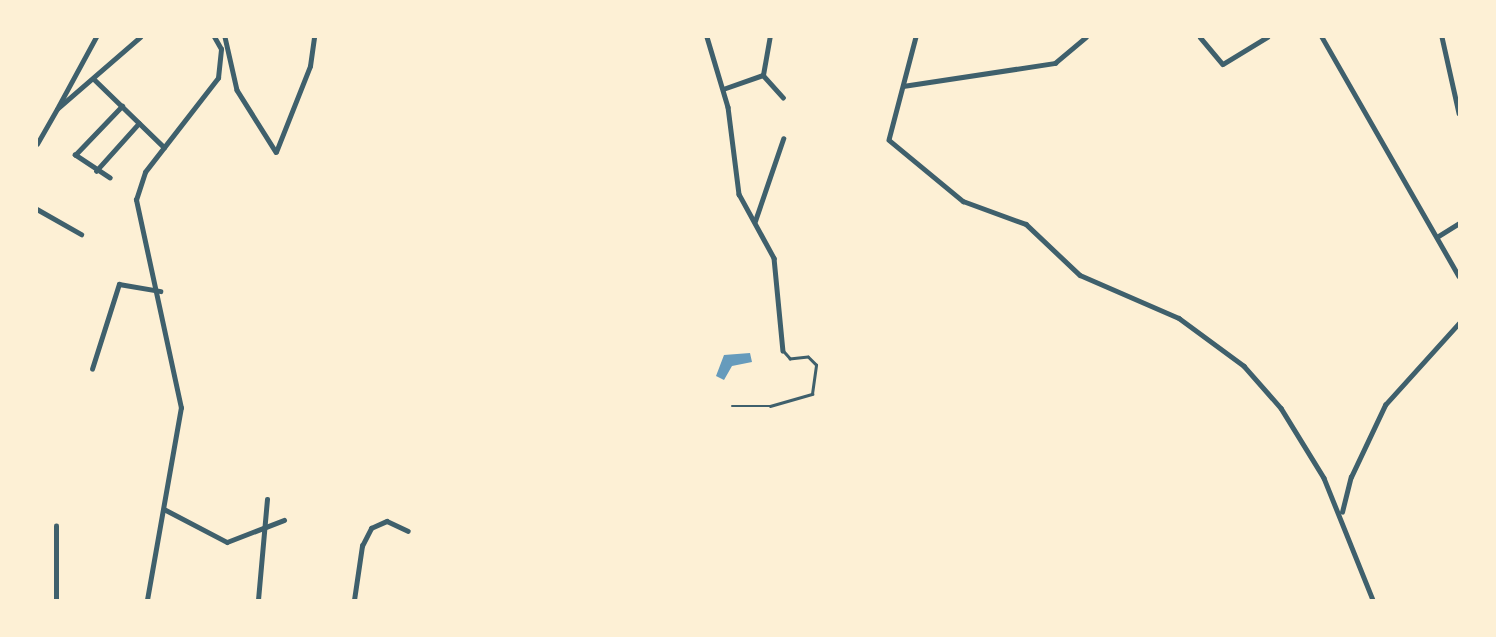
<!DOCTYPE html>
<style>
body{margin:0}
#map{position:relative;width:1496px;height:637px;overflow:hidden;background:#fdf0d5;font-family:Barlow,sans-serif}
div>[style]{position:absolute}
.water>*{inset:0;background:#669bbc}
.service>*{height:2.5px;margin:-1.25px;padding:0 1.25px;transform-origin:1.25px;border-radius:1.25px;background:#3f606c}
.minor>*{height:4.5px;margin:-2.25px;padding:0 2.25px;transform-origin:2.25px;border-radius:2.25px;background:#3f606c}
span{translate:-50% -50%;white-space:nowrap;text-align:center;line-height:1.15;-webkit-text-stroke:5px #fdf0d5;paint-order:stroke}
.frame{position:absolute;inset:0;border:38px solid #fdf0d5;pointer-events:none}
</style>
<div id="map">
<div class="water">
<div style="clip-path:polygon(724px 355px,750px 353px,752px 362px,732px 366px,724px 380px,716px 376px)"></div>
</div>
<div class="service">
<div style="left:732px;top:406px;width:38px"></div>
<div style="left:770px;top:406px;width:44px;rotate:-15.9deg"></div>
<div style="left:812px;top:394px;width:29px;rotate:-82deg"></div>
<div style="left:816px;top:365px;width:11px;rotate:-135deg"></div>
<div style="left:808px;top:357px;width:18px;rotate:174deg"></div>
<div style="left:790px;top:359px;width:11px;rotate:-131deg"></div>
</div>
<div class="minor">
<div style="left:225px;top:37px;width:54px;rotate:77.2deg"></div>
<div style="left:237px;top:90px;width:73px;rotate:57.8deg"></div>
<div style="left:276px;top:152px;width:92px;rotate:-68.4deg"></div>
<div style="left:310px;top:66px;width:29px;rotate:-82deg"></div>
<div style="left:707px;top:37px;width:73px;rotate:73.3deg"></div>
<div style="left:728px;top:107px;width:88px;rotate:82.8deg"></div>
<div style="left:739px;top:194px;width:73px;rotate:61.3deg"></div>
<div style="left:774px;top:258px;width:93px;rotate:84.5deg"></div>
<div style="left:916px;top:37px;width:106px;rotate:104.7deg"></div>
<div style="left:889px;top:140px;width:96px;rotate:39.5deg"></div>
<div style="left:963px;top:201px;width:67px;rotate:20.1deg"></div>
<div style="left:1026px;top:224px;width:74px;rotate:43.4deg"></div>
<div style="left:1080px;top:275px;width:108px;rotate:23.5deg"></div>
<div style="left:1179px;top:318px;width:81px;rotate:36.4deg"></div>
<div style="left:1244px;top:366px;width:56px;rotate:48.6deg"></div>
<div style="left:1281px;top:408px;width:82px;rotate:58.4deg"></div>
<div style="left:1324px;top:478px;width:131px;rotate:68.1deg"></div>
<div style="left:1200px;top:37px;width:35px;rotate:50deg"></div>
<div style="left:1223px;top:64px;width:52px;rotate:-31.5deg"></div>
<div style="left:1322px;top:37px;width:275px;rotate:60.2deg"></div>
<div style="left:1442px;top:37px;width:78px;rotate:77.4deg"></div>
<div style="left:763px;top:75px;width:30px;rotate:48deg"></div>
<div style="left:94px;top:79px;width:98px;rotate:44.2deg"></div>
<div style="left:903px;top:86px;width:154px;rotate:-8.6deg"></div>
<div style="left:1055px;top:63px;width:40px;rotate:-40deg"></div>
<div style="left:723px;top:89px;width:42px;rotate:-19.3deg"></div>
<div style="left:763px;top:75px;width:39px;rotate:-80deg"></div>
<div style="left:58px;top:107px;width:80px;rotate:-61.5deg"></div>
<div style="left:37px;top:144px;width:40px;rotate:-60.3deg"></div>
<div style="left:57px;top:109px;width:110px;rotate:-40.9deg"></div>
<div style="left:96px;top:171px;width:64px;rotate:-48.1deg"></div>
<div style="left:110px;top:178px;width:42px;rotate:-146.7deg"></div>
<div style="left:75px;top:155px;width:68px;rotate:-46.2deg"></div>
<div style="left:37px;top:209px;width:51px;rotate:29.6deg"></div>
<div style="left:755px;top:221px;width:87px;rotate:-71.1deg"></div>
<div style="left:1437px;top:237px;width:26px;rotate:-32deg"></div>
<div style="left:92px;top:369px;width:89px;rotate:-72.4deg"></div>
<div style="left:119px;top:284px;width:42px;rotate:9.7deg"></div>
<div style="left:164px;top:509px;width:71px;rotate:27.6deg"></div>
<div style="left:227px;top:542px;width:61px;rotate:-21.1deg"></div>
<div style="left:1342px;top:512px;width:36px;rotate:-76deg"></div>
<div style="left:1351px;top:477px;width:80px;rotate:-64.7deg"></div>
<div style="left:1385px;top:405px;width:110px;rotate:-47.9deg"></div>
<div style="left:56px;top:600px;width:74px;rotate:-90deg"></div>
<div style="left:147px;top:600px;width:195px;rotate:-80deg"></div>
<div style="left:181px;top:408px;width:213px;rotate:-102.2deg"></div>
<div style="left:136px;top:200px;width:29px;rotate:-72deg"></div>
<div style="left:145px;top:172px;width:119px;rotate:-52.2deg"></div>
<div style="left:218px;top:78px;width:29px;rotate:-84deg"></div>
<div style="left:221px;top:49px;width:14px;rotate:-120deg"></div>
<div style="left:258px;top:600px;width:101px;rotate:-84.9deg"></div>
<div style="left:354px;top:600px;width:55px;rotate:-81.6deg"></div>
<div style="left:362px;top:546px;width:20px;rotate:-63deg"></div>
<div style="left:371px;top:528px;width:17px;rotate:-24deg"></div>
<div style="left:387px;top:521px;width:23px;rotate:25deg"></div>
</div>
<div class="frame"></div>
</div>
